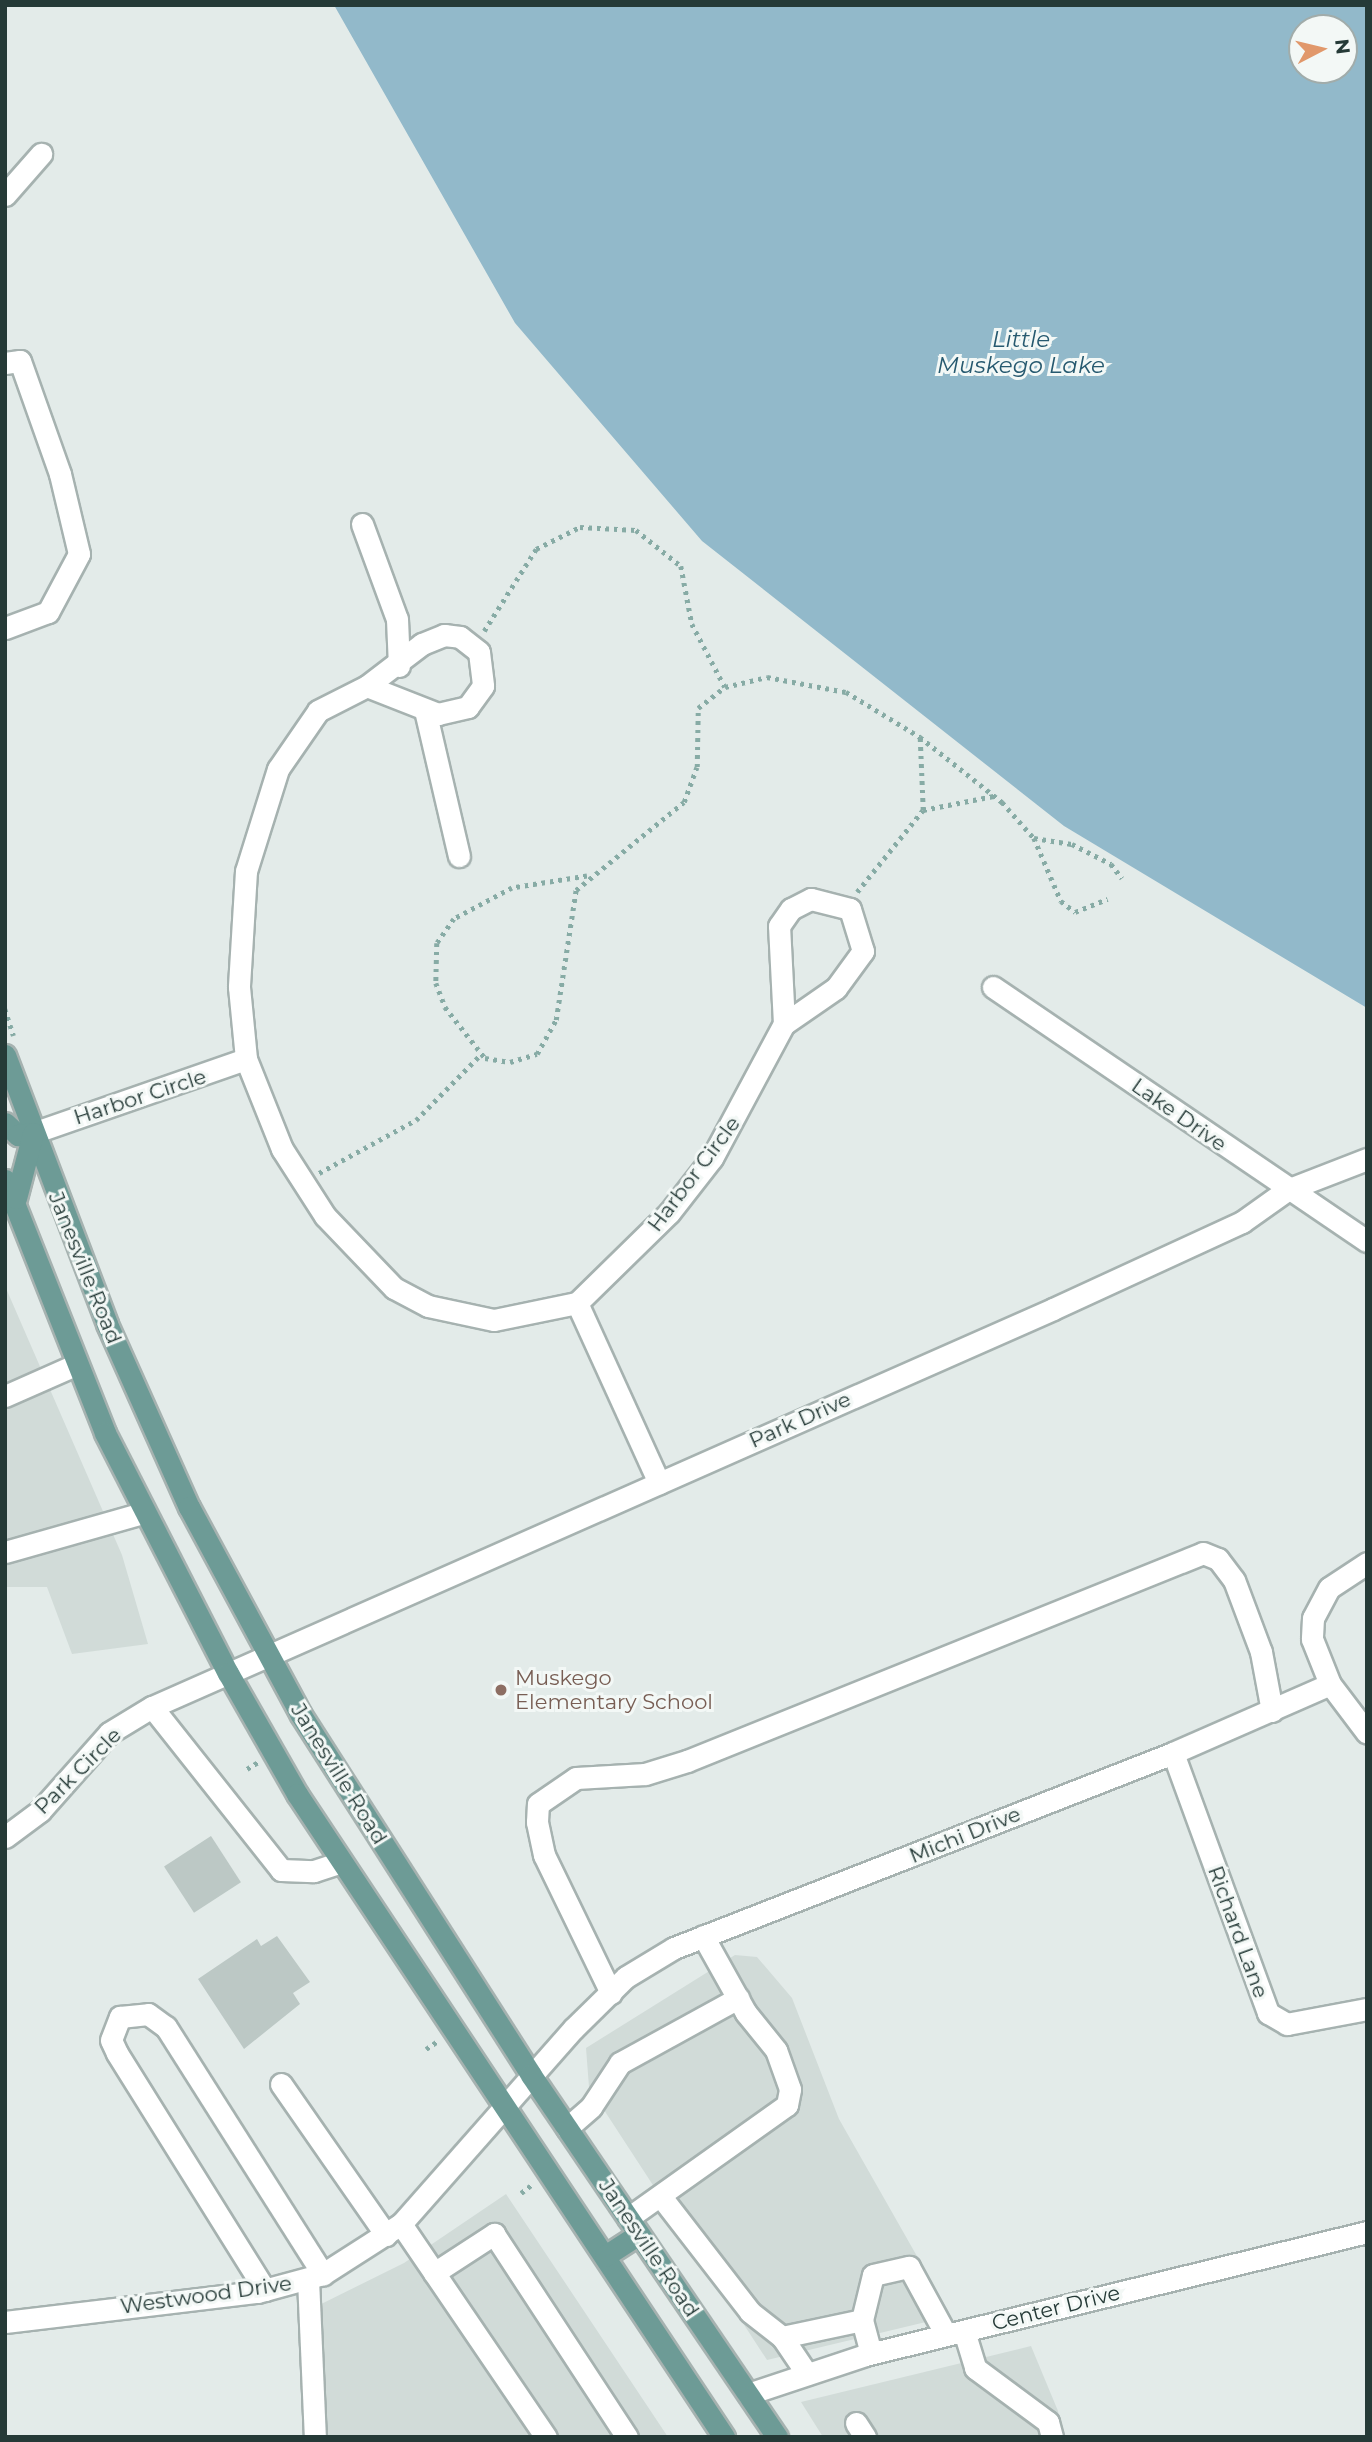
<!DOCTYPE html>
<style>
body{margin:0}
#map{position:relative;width:1372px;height:2442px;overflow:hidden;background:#e3ebe9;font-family:Montserrat,sans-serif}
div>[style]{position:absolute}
.built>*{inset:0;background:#d1dbd8}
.water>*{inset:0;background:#92b9ca}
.building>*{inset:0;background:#bcc8c5;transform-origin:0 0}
.path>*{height:4.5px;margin-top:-2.25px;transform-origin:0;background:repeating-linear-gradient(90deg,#87aba5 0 3.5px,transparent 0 8.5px)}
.roads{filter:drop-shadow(2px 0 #a6b2b0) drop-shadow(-2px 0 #a6b2b0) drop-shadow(0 2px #a6b2b0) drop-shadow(0 -2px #a6b2b0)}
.minor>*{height:21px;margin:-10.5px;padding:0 10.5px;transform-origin:10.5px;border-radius:10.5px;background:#fff}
.major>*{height:21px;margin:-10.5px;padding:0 10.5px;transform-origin:10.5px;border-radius:10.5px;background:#6d9b96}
.dots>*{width:19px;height:19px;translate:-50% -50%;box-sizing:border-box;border:4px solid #f3f8f6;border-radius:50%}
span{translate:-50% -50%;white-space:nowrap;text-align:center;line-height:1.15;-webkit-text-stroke:6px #f3f8f6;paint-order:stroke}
.street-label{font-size:21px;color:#253a37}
.education-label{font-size:21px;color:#785e54}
.left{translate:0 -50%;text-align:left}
.water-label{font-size:23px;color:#26596f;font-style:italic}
.frame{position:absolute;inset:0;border:7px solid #253a37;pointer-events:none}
.north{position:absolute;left:1288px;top:14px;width:70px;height:70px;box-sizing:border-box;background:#f3f8f6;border:2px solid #a1acaa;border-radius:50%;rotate:83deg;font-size:19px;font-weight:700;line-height:28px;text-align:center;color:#253a37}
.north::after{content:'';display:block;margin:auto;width:24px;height:32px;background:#e1986b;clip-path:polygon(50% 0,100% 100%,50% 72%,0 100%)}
</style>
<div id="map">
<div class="built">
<div style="clip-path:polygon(5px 1286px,122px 1555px,148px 1644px,72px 1654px,47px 1587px,5px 1587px)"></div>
<div style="clip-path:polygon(735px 1955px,757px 1957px,792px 1998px,839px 2119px,951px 2316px,767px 2360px,589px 2087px,586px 2048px)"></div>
<div style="clip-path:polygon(506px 2194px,668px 2437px,308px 2437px,299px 2315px,404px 2263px)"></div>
<div style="clip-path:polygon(1031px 2346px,1058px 2411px,1061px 2437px,823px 2437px,801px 2402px)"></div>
</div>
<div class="water">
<div style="clip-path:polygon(evenodd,334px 5px,1367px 5px,1367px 1008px,1064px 826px,702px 541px,515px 323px,334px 5px,1302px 28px,1344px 28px,1344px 70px,1302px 70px,1302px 28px)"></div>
</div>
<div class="building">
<div style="left:211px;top:1836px;width:55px;height:56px;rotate:57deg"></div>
<div style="clip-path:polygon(277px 1936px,310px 1982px,293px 1993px,300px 2004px,244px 2049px,198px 1979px,257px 1939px,261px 1946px)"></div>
</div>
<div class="path">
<div style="left:484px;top:631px;width:97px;rotate:-57.6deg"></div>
<div style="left:536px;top:549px;width:49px;rotate:-26.6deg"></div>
<div style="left:580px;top:527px;width:56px;rotate:3.1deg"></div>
<div style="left:636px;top:530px;width:58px;rotate:38.7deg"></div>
<div style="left:681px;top:566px;width:59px;rotate:79.3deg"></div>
<div style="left:692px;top:624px;width:71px;rotate:62.4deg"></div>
<div style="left:923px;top:810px;width:72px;rotate:-11.2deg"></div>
<div style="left:1034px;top:838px;width:38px;rotate:9deg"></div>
<div style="left:1072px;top:844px;width:44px;rotate:27.1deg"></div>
<div style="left:1111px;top:864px;width:18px;rotate:52deg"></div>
<div style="left:587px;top:876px;width:76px;rotate:170.9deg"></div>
<div style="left:512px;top:888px;width:66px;rotate:151.9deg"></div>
<div style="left:454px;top:919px;width:29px;rotate:125deg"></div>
<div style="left:437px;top:943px;width:40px;rotate:91.4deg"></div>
<div style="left:436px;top:983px;width:26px;rotate:69deg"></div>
<div style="left:445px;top:1007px;width:65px;rotate:51.9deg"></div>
<div style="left:485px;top:1058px;width:25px;rotate:9deg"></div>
<div style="left:510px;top:1062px;width:28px;rotate:-17deg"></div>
<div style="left:537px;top:1054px;width:39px;rotate:-61deg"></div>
<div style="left:556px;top:1020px;width:132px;rotate:-81.3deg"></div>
<div style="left:576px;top:890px;width:139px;rotate:-39.2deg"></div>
<div style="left:684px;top:802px;width:37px;rotate:-70deg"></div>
<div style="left:697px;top:767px;width:59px;rotate:-89deg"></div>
<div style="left:698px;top:708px;width:34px;rotate:-38deg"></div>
<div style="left:725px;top:687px;width:43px;rotate:-13.4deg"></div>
<div style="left:767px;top:677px;width:80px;rotate:10.8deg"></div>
<div style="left:846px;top:692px;width:87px;rotate:31.3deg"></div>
<div style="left:920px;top:737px;width:105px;rotate:38.4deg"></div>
<div style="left:1002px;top:802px;width:48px;rotate:48.4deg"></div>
<div style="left:1034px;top:838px;width:69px;rotate:66.8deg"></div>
<div style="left:1061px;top:901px;width:18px;rotate:38deg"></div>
<div style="left:1075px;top:912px;width:35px;rotate:-22deg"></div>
<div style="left:857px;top:892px;width:105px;rotate:-51.2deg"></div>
<div style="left:923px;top:810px;width:72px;rotate:-92.4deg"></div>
<div style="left:5px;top:1009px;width:28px;rotate:72deg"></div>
<div style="left:319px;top:1173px;width:111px;rotate:-28.7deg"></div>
<div style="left:416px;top:1120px;width:91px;rotate:-45.4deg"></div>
<div style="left:247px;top:1769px;width:13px;rotate:-32deg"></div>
<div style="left:426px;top:2049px;width:14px;rotate:-34deg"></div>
<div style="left:521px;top:2193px;width:16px;rotate:-38deg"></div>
</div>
<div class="roads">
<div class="minor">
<div style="left:5px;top:195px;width:55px;rotate:-48.7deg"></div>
<div style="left:5px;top:363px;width:15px;rotate:-8deg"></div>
<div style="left:20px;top:361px;width:120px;rotate:70.5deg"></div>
<div style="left:60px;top:474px;width:82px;rotate:76.6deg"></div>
<div style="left:79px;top:554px;width:66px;rotate:118.1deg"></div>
<div style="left:48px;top:612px;width:46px;rotate:159.6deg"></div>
<div style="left:362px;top:524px;width:101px;rotate:69.8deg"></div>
<div style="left:397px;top:619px;width:47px;rotate:87.6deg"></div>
<div style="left:444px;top:635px;width:16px;rotate:7deg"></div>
<div style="left:460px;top:637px;width:24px;rotate:38deg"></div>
<div style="left:479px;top:652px;width:34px;rotate:83deg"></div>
<div style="left:483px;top:686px;width:26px;rotate:126deg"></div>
<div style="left:468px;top:707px;width:31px;rotate:167deg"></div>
<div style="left:438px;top:714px;width:76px;rotate:-158.5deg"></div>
<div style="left:367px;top:686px;width:69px;rotate:-37.4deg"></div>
<div style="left:422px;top:644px;width:24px;rotate:-22deg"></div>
<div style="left:367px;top:686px;width:55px;rotate:153deg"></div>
<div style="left:318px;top:711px;width:70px;rotate:124.6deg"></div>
<div style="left:278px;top:769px;width:107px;rotate:107.4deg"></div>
<div style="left:246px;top:871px;width:116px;rotate:93.5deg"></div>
<div style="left:239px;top:987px;width:72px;rotate:84.4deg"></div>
<div style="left:246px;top:1059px;width:97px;rotate:68.2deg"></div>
<div style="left:282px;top:1149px;width:80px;rotate:57.3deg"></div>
<div style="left:325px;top:1216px;width:100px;rotate:46.2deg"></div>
<div style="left:394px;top:1288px;width:38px;rotate:28deg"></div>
<div style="left:428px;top:1306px;width:67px;rotate:12deg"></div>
<div style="left:494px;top:1320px;width:85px;rotate:-11.6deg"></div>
<div style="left:577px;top:1303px;width:129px;rotate:-44.4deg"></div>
<div style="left:669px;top:1213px;width:70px;rotate:-52deg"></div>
<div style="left:712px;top:1158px;width:152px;rotate:-61.8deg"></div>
<div style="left:425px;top:710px;width:150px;rotate:76.9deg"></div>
<div style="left:811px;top:899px;width:40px;rotate:14.4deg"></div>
<div style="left:850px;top:909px;width:44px;rotate:72.8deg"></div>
<div style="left:863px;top:951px;width:46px;rotate:126.1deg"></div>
<div style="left:836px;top:988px;width:63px;rotate:145.3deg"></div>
<div style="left:784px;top:1024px;width:98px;rotate:-92.9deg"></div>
<div style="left:779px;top:926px;width:21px;rotate:-55deg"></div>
<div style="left:791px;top:909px;width:22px;rotate:-27deg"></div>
<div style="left:993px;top:987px;width:452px;rotate:34.2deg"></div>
<div style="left:33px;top:1133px;width:225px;rotate:-19.2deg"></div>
<div style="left:577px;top:1303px;width:198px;rotate:65.5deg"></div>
<div style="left:5px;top:1396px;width:77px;rotate:-23.9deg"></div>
<div style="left:5px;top:1552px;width:143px;rotate:-15.8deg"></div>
<div style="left:1367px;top:1563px;width:45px;rotate:146.7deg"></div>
<div style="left:1329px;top:1588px;width:34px;rotate:118deg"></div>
<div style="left:1313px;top:1618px;width:21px;rotate:93deg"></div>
<div style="left:1312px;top:1639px;width:48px;rotate:68.2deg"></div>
<div style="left:1330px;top:1684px;width:61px;rotate:52.9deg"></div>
<div style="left:152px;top:1707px;width:208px;rotate:51.6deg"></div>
<div style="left:281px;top:1870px;width:33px;rotate:2deg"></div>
<div style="left:314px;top:1871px;width:29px;rotate:-18deg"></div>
<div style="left:1173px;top:1753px;width:277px;rotate:69.9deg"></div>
<div style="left:1268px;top:2013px;width:22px;rotate:30deg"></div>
<div style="left:1287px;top:2024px;width:81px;rotate:-10.6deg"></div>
<div style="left:5px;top:1837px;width:44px;rotate:-36.6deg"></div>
<div style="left:40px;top:1811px;width:104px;rotate:-48.5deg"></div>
<div style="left:109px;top:1733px;width:50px;rotate:-31.2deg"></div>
<div style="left:152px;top:1707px;width:985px;rotate:-23.83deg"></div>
<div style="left:1053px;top:1309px;width:208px;rotate:-24.7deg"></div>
<div style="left:1242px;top:1222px;width:55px;rotate:-35.4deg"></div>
<div style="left:1287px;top:1190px;width:86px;rotate:-21.2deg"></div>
<div style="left:611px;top:1993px;width:153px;rotate:-115.9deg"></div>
<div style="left:544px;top:1855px;width:34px;rotate:-102deg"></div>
<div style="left:537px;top:1822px;width:18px;rotate:-87deg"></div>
<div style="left:538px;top:1804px;width:46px;rotate:-34.4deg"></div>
<div style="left:576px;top:1778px;width:69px;rotate:-3.3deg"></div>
<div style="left:645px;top:1774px;width:44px;rotate:-17.2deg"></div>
<div style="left:687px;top:1761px;width:556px;rotate:-21.95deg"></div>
<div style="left:1203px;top:1553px;width:16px;rotate:22deg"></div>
<div style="left:1218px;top:1559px;width:26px;rotate:53deg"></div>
<div style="left:1234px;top:1580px;width:77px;rotate:69.4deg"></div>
<div style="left:1261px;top:1652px;width:60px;rotate:79.4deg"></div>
<div style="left:281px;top:2084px;width:184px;rotate:55.2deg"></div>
<div style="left:567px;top:2128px;width:32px;rotate:-41deg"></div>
<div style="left:591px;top:2107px;width:53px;rotate:-56.6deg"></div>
<div style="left:620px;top:2063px;width:135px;rotate:-28.8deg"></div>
<div style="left:662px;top:2198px;width:144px;rotate:52.3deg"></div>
<div style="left:750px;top:2312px;width:41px;rotate:38deg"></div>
<div style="left:628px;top:2218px;width:195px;rotate:-35.4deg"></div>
<div style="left:787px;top:2105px;width:16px;rotate:-79deg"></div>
<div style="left:790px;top:2089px;width:41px;rotate:-109.7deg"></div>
<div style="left:776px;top:2050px;width:48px;rotate:-129deg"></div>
<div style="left:746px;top:2013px;width:88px;rotate:-119.2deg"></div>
<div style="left:401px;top:2224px;width:258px;rotate:55.8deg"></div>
<div style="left:434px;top:2273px;width:72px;rotate:-33deg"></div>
<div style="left:494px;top:2234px;width:243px;rotate:56.8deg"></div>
<div style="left:308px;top:2279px;width:158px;rotate:87.5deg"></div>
<div style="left:265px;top:2290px;width:279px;rotate:-122deg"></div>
<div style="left:117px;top:2053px;width:14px;rotate:-115deg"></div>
<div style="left:111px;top:2040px;width:25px;rotate:-69deg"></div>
<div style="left:120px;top:2017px;width:28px;rotate:-6deg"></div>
<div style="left:148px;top:2014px;width:22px;rotate:36deg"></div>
<div style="left:166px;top:2027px;width:293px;rotate:57.6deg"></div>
<div style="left:862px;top:2320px;width:46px;rotate:-76.3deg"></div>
<div style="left:873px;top:2275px;width:37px;rotate:-13deg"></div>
<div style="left:909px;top:2267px;width:77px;rotate:61.4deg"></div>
<div style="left:5px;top:2322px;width:254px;rotate:-6.8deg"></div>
<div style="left:257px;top:2292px;width:68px;rotate:-15.3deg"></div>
<div style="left:323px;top:2274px;width:93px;rotate:-32.7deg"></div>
<div style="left:401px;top:2224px;width:260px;rotate:-48.6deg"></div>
<div style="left:573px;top:2029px;width:74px;rotate:-44.5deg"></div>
<div style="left:626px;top:1977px;width:56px;rotate:-31.1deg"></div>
<div style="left:674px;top:1948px;width:536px;rotate:-21.34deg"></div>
<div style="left:1173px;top:1753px;width:171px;rotate:-23.7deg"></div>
<div style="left:964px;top:2331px;width:39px;rotate:73deg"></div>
<div style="left:975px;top:2368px;width:91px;rotate:36.5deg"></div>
<div style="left:1048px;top:2422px;width:16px;rotate:75deg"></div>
<div style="left:807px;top:2374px;width:45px;rotate:-124deg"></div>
<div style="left:782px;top:2337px;width:82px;rotate:-12deg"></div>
<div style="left:862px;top:2320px;width:34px;rotate:75deg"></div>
<div style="left:748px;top:2394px;width:123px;rotate:-18.4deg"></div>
<div style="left:865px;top:2355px;width:517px;rotate:-13.77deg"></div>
<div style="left:856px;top:2423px;width:17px;rotate:57deg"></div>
</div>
<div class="major">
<div style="left:5px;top:1055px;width:288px;rotate:69.2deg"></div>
<div style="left:107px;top:1324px;width:201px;rotate:65.9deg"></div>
<div style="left:189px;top:1507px;width:236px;rotate:61.7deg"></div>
<div style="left:301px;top:1715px;width:427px;rotate:57.4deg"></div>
<div style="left:531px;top:2075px;width:438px;rotate:55.8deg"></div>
<div style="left:5px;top:1123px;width:18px;rotate:43deg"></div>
<div style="left:18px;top:1135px;width:15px;rotate:-8deg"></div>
<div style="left:5px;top:1180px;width:272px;rotate:68.4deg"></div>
<div style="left:105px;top:1433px;width:270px;rotate:62.9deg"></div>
<div style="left:228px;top:1673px;width:139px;rotate:60.3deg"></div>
<div style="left:297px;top:1794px;width:772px;rotate:56.41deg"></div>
<div style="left:16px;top:1198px;width:67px;rotate:-75.3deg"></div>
<div style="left:605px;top:2256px;width:40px;rotate:-32.9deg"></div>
</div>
</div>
<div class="dots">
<div style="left:501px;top:1690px;background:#8d6e63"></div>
</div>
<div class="street-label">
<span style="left:140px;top:1097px;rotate:-18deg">Harbor Circle</span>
<span style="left:1179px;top:1115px;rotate:35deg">Lake Drive</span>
<span style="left:694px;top:1174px;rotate:-53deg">Harbor Circle</span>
<span style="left:85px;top:1268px;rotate:68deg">Janesville Road</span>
<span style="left:800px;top:1420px;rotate:-24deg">Park Drive</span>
<span style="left:78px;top:1771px;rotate:-45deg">Park Circle</span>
<span style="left:339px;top:1774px;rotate:58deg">Janesville Road</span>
<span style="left:965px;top:1835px;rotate:-22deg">Michi Drive</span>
<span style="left:1238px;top:1932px;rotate:70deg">Richard Lane</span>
<span style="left:649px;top:2248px;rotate:56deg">Janesville Road</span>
<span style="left:206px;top:2295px;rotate:-8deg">Westwood Drive</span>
<span style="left:1056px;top:2308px;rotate:-14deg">Center Drive</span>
</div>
<div class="education-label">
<span class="left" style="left:515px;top:1690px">Muskego<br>Elementary School</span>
</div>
<div class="water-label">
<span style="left:1021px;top:352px">Little<br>Muskego Lake</span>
</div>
<div class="frame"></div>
<div class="north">N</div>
</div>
